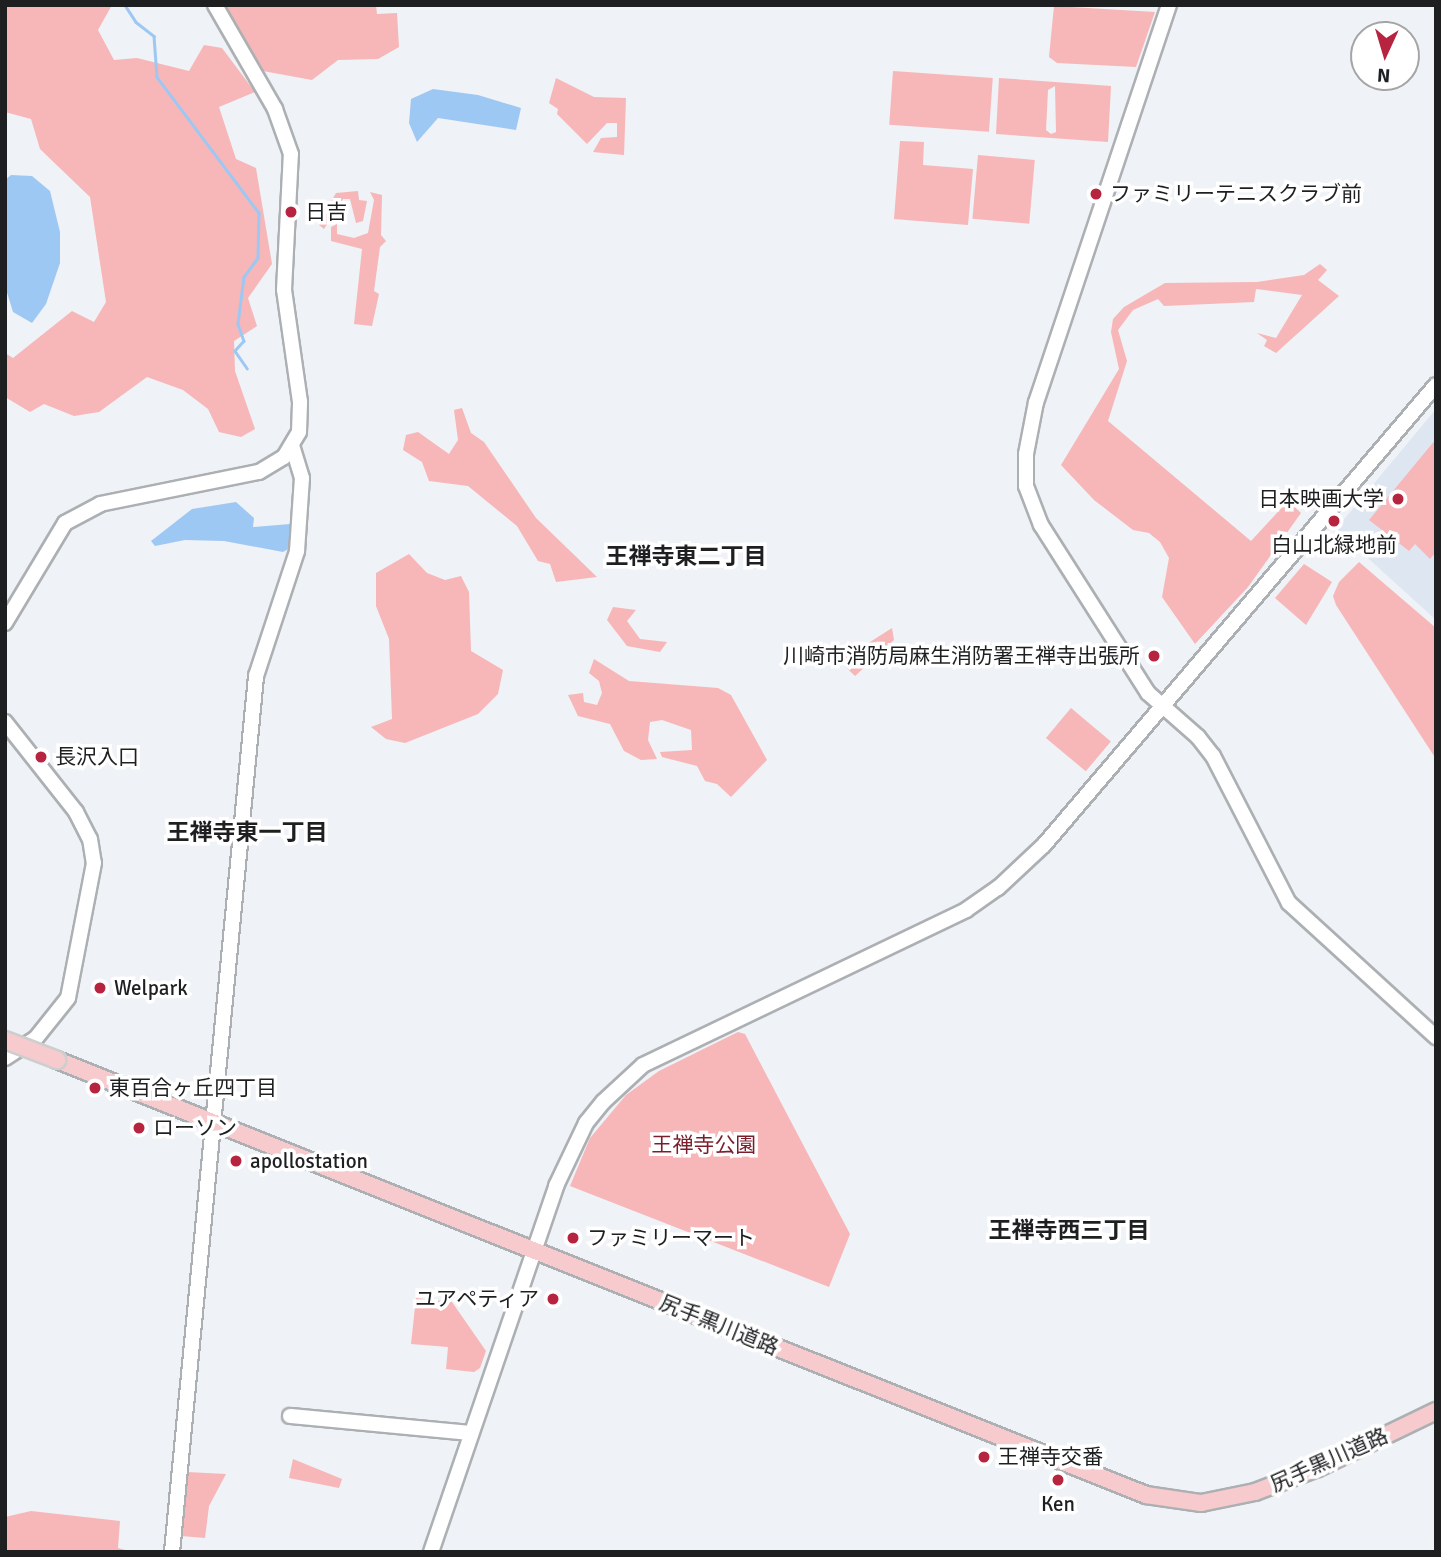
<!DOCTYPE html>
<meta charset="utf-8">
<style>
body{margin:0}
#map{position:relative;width:1441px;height:1557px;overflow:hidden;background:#eff2f6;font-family:Signika,"Noto Sans JP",sans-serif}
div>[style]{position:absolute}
.built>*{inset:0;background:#dee7f1}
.green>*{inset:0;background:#f7b6b8;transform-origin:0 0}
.water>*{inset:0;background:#9ec8f4}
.stream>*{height:2.5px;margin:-1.25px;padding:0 1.25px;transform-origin:1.25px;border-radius:1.25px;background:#9ec8f4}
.roads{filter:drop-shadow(2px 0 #acb0b3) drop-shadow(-2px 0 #acb0b3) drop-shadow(0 2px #acb0b3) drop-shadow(0 -2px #acb0b3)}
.secondary>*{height:14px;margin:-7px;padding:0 7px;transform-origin:7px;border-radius:7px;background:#fff}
.primary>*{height:16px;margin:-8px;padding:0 8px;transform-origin:8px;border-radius:8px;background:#f7cbcd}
.bridges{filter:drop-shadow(2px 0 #cdcece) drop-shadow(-2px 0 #cdcece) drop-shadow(0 2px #cdcece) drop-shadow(0 -2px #cdcece)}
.primary-bridge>*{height:16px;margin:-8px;padding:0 8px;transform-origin:8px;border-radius:8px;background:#f7cbcd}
.dots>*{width:19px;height:19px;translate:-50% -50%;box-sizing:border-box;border:4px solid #fff;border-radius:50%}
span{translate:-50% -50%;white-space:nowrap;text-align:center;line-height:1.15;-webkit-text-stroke:7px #fff;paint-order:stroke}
.poi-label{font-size:21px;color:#1d1f20}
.left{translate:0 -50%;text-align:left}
.right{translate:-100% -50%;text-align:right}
.park-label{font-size:21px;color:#7a1e2c}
.street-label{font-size:21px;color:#1d1f20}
.neighbourhood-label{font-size:23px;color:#1d1f20;font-weight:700}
.frame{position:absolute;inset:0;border:7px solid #1d1f20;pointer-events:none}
.north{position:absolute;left:1350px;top:21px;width:70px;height:70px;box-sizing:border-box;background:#fff;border:2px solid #a5a5a6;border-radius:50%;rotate:184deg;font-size:19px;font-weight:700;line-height:28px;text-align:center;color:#1d1f20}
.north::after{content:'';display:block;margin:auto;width:24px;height:32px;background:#b6243f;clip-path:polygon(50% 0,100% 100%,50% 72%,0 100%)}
</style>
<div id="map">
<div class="built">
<div style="clip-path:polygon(1436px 409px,1436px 620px,1336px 529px)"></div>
</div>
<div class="green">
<div style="clip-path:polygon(5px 5px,112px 5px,98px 30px,114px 60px,137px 58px,189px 71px,204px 45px,222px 48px,255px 92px,219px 107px,236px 159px,256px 168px,272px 264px,248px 298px,257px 326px,234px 341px,235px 371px,255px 429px,241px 437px,219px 432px,208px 409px,183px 390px,147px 377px,99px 412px,74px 416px,44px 404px,30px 412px,5px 397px,5px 353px,13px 358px,72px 311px,94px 322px,106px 302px,90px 197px,40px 149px,31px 119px,5px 112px)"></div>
<div style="clip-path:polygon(219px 5px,376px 5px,377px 14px,397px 13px,399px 47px,378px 59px,338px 60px,312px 80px,263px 71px)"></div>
<div style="clip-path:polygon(1054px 6px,1155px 12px,1136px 67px,1057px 63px,1049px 57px)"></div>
<div style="left:893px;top:71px;width:100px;height:54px;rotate:4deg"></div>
<div style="clip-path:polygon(556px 78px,594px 97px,626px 98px,624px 155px,593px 152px,601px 138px,617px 137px,617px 123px,607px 123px,587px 144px,557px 114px,558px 109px,549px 103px)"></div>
<div style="clip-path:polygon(evenodd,999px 78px,1111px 86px,1108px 142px,996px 134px,999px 78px,1055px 86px,1056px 132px,1051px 134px,1046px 130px,1048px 90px,1055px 86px)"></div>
<div style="clip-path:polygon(900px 141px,924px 142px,923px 165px,973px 169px,968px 225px,894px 219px)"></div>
<div style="left:978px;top:155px;width:57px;height:64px;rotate:5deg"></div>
<div style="clip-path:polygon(358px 191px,359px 200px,367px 201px,363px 221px,356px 223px,350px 199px,343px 199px,324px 229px,318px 224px,336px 193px)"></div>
<div style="clip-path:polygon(370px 192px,382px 195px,381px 235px,386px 241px,380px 247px,374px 291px,379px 294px,372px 326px,354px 324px,362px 249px,331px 241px,331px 227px,337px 224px,337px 234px,354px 238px,368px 233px,374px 200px)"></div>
<div style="clip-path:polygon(1320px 264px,1327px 270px,1318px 280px,1339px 296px,1276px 353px,1264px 346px,1267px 340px,1257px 333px,1276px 338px,1302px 295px,1256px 289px,1254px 302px,1164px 306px,1158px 299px,1133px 310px,1118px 330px,1127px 361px,1108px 421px,1251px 541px,1288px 501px,1301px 513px,1248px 587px,1195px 644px,1162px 597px,1169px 558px,1160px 542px,1149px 533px,1133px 530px,1094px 500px,1061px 465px,1119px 369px,1111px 332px,1113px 319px,1124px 307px,1165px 283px,1257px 282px,1304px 275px)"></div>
<div style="clip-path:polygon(462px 408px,471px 433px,484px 442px,536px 518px,597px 577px,556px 582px,550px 564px,538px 561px,517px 526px,468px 486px,429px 481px,422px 462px,403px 450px,406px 435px,418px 432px,449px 454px,458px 440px,454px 410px)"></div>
<div style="clip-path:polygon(1436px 439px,1436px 552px,1430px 559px,1415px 544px,1409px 551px,1369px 520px)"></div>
<div style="clip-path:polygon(409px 554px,427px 573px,445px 580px,461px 576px,469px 592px,471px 651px,503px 670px,498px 694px,478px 714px,405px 743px,386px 739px,371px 727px,392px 719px,389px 639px,376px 606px,376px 573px)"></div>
<div style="clip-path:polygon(1359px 562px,1436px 628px,1436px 759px,1336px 605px,1333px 596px,1339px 582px)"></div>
<div style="clip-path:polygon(1304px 564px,1332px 582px,1306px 625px,1275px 598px)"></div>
<div style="clip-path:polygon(613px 607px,636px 610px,627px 621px,640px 639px,667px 642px,660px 652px,627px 646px,607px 620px)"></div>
<div style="clip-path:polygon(892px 628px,894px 640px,855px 676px,827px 649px,837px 644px,859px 649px)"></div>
<div style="clip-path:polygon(594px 659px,629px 681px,718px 688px,731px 695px,767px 760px,731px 797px,717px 784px,705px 781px,697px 766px,662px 757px,660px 752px,692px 750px,691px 730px,662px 720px,650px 722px,648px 740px,657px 759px,641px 760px,624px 751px,610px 724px,578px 716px,568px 695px,583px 693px,584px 702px,597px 705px,602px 693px,599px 681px,589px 673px)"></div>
<div style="left:1071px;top:708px;width:52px;height:39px;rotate:40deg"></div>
<div style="clip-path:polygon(738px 1032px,745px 1034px,850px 1234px,829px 1287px,570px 1186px,590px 1138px,626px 1095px,659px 1071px)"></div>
<div style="clip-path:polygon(416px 1298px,452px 1302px,486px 1351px,480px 1368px,474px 1372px,446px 1369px,448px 1347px,411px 1344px)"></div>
<div style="clip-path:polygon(293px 1459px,342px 1479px,339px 1488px,289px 1478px)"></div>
<div style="clip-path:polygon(187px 1472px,226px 1474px,209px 1506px,205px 1538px,181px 1536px)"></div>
<div style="clip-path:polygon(31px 1511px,120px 1521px,118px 1548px,133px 1552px,5px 1552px,5px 1517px)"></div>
</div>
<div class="water">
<div style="clip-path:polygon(433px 89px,478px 95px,521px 108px,516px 130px,438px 118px,417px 142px,409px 123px,411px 99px)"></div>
<div style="clip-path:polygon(11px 175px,32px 176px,50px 191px,60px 232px,60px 263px,46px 304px,32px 323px,13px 312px,5px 286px,5px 180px)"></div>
<div style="clip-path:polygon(236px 502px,254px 518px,253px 527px,290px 524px,290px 548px,283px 552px,224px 541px,185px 540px,155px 546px,151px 541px,192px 509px)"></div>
</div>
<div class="stream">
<div style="left:125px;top:5px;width:20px;rotate:57deg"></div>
<div style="left:136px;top:22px;width:23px;rotate:38deg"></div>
<div style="left:154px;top:36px;width:41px;rotate:85.8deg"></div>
<div style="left:157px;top:77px;width:170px;rotate:53.1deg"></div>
<div style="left:259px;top:213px;width:45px;rotate:91.3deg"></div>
<div style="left:258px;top:258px;width:24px;rotate:126deg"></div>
<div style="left:244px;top:277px;width:47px;rotate:97.3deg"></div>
<div style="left:238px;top:324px;width:18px;rotate:71deg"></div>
<div style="left:244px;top:341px;width:13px;rotate:132deg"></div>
<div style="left:235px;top:351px;width:21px;rotate:55deg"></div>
</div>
<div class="roads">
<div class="secondary">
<div style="left:1169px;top:5px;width:419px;rotate:108.5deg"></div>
<div style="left:1036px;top:402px;width:53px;rotate:100.9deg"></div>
<div style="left:1026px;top:454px;width:32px;rotate:90deg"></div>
<div style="left:1026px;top:486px;width:42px;rotate:69deg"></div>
<div style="left:1041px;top:525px;width:199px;rotate:57.5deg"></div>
<div style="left:1148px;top:693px;width:67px;rotate:41.3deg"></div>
<div style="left:1198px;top:737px;width:24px;rotate:52deg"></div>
<div style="left:1213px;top:756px;width:165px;rotate:62.7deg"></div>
<div style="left:1289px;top:903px;width:199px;rotate:42.4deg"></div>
<div style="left:5px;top:623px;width:117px;rotate:-59deg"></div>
<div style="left:65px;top:523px;width:40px;rotate:-28deg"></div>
<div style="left:100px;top:504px;width:162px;rotate:-11.4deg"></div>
<div style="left:259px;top:472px;width:29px;rotate:-31deg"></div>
<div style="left:284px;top:457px;width:29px;rotate:-59deg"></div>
<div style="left:299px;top:432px;width:30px;rotate:-88deg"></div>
<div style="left:300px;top:402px;width:113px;rotate:-98.1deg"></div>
<div style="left:284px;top:290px;width:136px;rotate:-87.1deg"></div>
<div style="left:291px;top:154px;width:48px;rotate:-109.6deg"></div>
<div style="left:275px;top:109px;width:120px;rotate:-120deg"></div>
<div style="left:5px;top:722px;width:115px;rotate:51.7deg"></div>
<div style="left:76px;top:812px;width:30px;rotate:63deg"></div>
<div style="left:90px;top:839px;width:24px;rotate:81deg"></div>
<div style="left:94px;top:863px;width:137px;rotate:100.9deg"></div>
<div style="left:68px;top:998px;width:51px;rotate:128.7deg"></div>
<div style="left:36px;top:1038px;width:37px;rotate:147deg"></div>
<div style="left:290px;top:1416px;width:182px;rotate:5.4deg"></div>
<div style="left:172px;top:1552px;width:880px;rotate:-84.52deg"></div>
<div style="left:256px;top:676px;width:132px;rotate:-71.8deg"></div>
<div style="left:297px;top:551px;width:73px;rotate:-86.1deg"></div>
<div style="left:302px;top:478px;width:34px;rotate:-107deg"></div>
<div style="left:431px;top:1552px;width:387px;rotate:-71.1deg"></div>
<div style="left:556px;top:1186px;width:70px;rotate:-64.5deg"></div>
<div style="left:586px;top:1123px;width:27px;rotate:-51deg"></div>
<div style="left:603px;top:1102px;width:54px;rotate:-42.8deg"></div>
<div style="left:643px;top:1065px;width:358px;rotate:-25.6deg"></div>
<div style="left:966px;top:910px;width:39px;rotate:-35deg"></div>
<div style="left:998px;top:888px;width:63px;rotate:-43.1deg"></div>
<div style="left:1044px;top:845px;width:604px;rotate:-49.56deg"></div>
</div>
<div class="primary">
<div style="left:57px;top:1060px;width:1173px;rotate:21.77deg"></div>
<div style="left:1146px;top:1495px;width:56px;rotate:8.3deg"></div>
<div style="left:1201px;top:1503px;width:55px;rotate:-11.5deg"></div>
<div style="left:1255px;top:1492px;width:67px;rotate:-20.9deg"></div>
<div style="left:1318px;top:1468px;width:131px;rotate:-25.8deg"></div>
</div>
</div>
<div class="bridges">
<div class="primary-bridge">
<div style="left:5px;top:1040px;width:56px;rotate:21deg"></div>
</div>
</div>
<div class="dots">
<div style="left:1096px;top:194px;background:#b6243f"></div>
<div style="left:291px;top:212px;background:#b6243f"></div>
<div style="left:1398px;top:499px;background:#b6243f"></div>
<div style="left:1334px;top:521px;background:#b6243f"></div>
<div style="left:1154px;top:656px;background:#b6243f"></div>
<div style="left:41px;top:757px;background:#b6243f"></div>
<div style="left:100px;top:988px;background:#b6243f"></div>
<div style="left:95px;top:1088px;background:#b6243f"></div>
<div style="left:139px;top:1128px;background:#b6243f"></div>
<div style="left:236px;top:1161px;background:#b6243f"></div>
<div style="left:573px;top:1238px;background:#b6243f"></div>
<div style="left:553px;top:1299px;background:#b6243f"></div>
<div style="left:984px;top:1457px;background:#b6243f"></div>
<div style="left:1058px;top:1480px;background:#b6243f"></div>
</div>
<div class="poi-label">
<span class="left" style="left:1110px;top:194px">ファミリーテニスクラブ前</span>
<span class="left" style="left:305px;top:212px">日吉</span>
<span class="right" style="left:1384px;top:499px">日本映画大学</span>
<span style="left:1334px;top:545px">白山北緑地前</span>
<span class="right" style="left:1140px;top:656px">川崎市消防局麻生消防署王禅寺出張所</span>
<span class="left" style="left:55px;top:757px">長沢入口</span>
<span class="left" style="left:114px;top:988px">Welpark</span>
<span class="left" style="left:109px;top:1088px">東百合ヶ丘四丁目</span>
<span class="left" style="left:153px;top:1128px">ローソン</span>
<span class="left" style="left:250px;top:1161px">apollostation</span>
<span class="left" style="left:587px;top:1238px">ファミリーマート</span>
<span class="right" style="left:539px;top:1299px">ユアペティア</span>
<span class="left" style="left:998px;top:1457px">王禅寺交番</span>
<span style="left:1058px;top:1504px">Ken</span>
</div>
<div class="park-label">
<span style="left:704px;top:1145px">王禅寺公園</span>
</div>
<div class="street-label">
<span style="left:719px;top:1325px;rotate:22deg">尻手黒川道路</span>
<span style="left:1329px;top:1460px;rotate:-24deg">尻手黒川道路</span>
</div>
<div class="neighbourhood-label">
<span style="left:686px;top:557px">王禅寺東二丁目</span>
<span style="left:247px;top:833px">王禅寺東一丁目</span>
<span style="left:1069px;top:1231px">王禅寺西三丁目</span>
</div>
<div class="frame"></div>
<div class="north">N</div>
</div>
